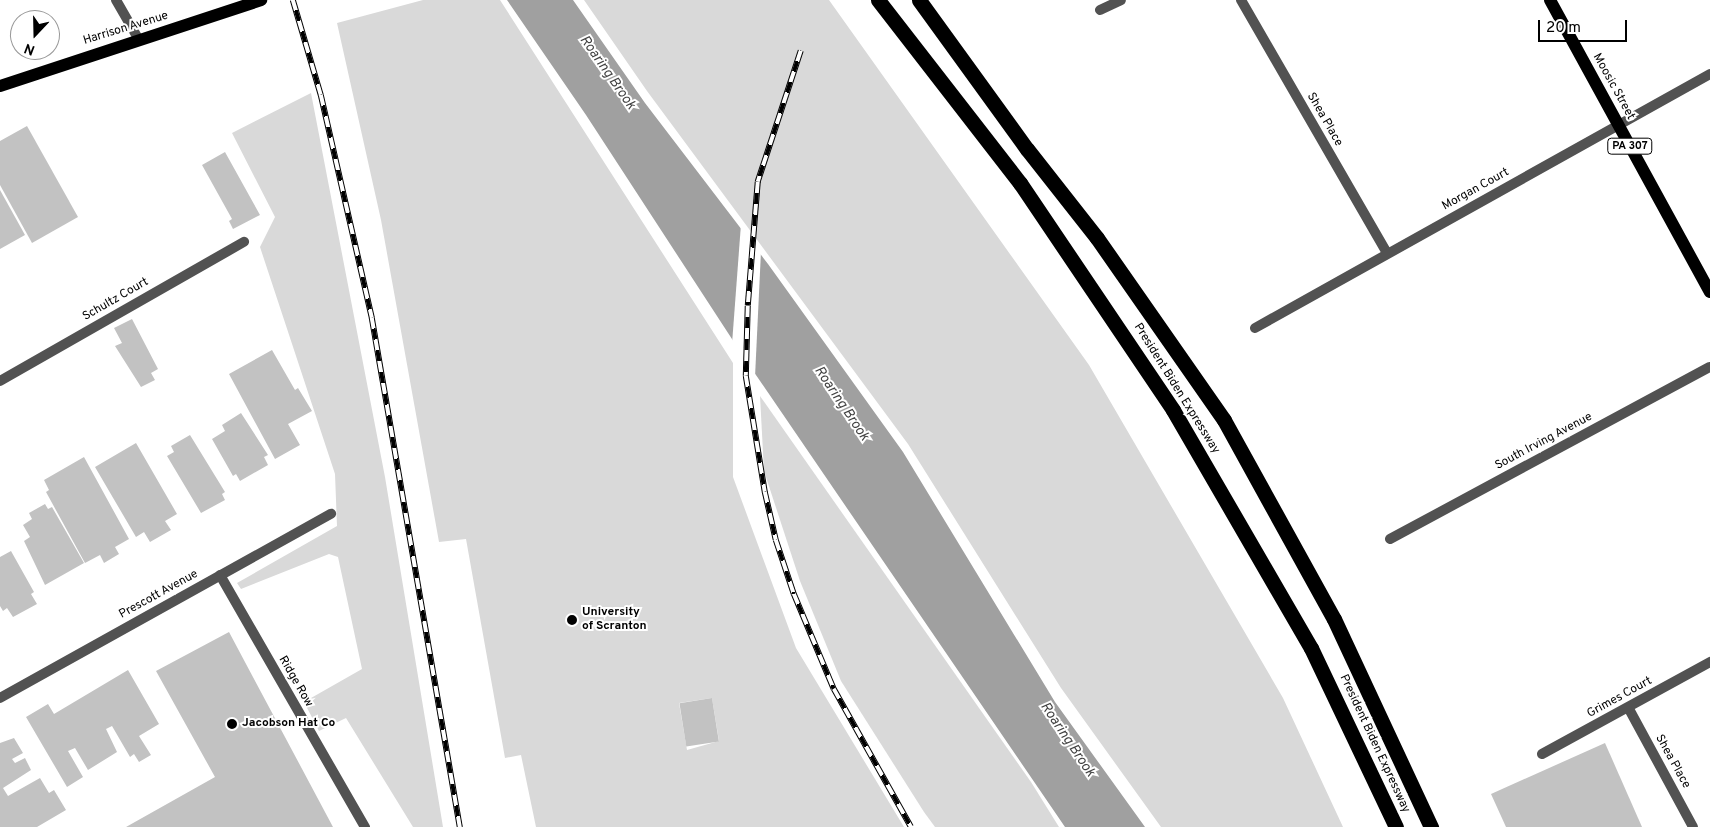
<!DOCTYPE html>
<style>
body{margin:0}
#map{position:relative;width:1710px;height:827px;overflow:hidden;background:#fff;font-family:Overpass,sans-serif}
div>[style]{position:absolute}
.green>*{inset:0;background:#d9d9d9}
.water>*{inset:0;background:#a0a0a0}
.pier>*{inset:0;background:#fff}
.building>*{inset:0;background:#c2c2c2;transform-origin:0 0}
.lane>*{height:10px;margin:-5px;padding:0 5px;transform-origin:5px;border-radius:5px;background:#525252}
.street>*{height:10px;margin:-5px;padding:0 5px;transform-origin:5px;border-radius:5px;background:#525252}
.primary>*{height:12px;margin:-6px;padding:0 6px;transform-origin:6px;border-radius:6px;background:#000}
.highway>*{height:15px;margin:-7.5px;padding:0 7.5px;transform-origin:7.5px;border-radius:7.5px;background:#000}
.rail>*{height:5.5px;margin-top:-2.75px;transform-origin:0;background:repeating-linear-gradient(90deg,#fff 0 11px,#000 0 22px);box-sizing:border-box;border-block:1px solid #000}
.dots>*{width:14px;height:14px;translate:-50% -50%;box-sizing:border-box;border:2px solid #fff;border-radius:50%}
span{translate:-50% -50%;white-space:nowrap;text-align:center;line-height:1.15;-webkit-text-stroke:4px #fff;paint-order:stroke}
.shield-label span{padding:1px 4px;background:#fff;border:1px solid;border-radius:4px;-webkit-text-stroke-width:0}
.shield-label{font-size:11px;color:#000;font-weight:700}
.street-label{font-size:12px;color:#000}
.poi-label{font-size:12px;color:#000;font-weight:700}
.left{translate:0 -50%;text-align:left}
.water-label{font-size:14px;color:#414141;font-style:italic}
.north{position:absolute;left:10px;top:10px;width:50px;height:50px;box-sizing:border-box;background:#fff;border:1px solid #999;border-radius:50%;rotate:201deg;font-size:14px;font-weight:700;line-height:20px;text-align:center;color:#000}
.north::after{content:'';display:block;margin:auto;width:18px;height:22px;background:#000;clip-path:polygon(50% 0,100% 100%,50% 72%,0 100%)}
.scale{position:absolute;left:1538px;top:20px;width:89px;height:22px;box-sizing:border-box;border:2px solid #000;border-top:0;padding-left:6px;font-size:15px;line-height:18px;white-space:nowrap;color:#000;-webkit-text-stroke:4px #fff;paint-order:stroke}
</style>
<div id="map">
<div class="green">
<div style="clip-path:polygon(evenodd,423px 0,500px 0,733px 363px,733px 477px,796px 648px,904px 827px,536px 827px,521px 755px,505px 758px,466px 539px,439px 542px,381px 220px,337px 23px,423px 0,712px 698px,719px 741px,687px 750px,679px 703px,712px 698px)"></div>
<div style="clip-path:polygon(584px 0,829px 0,1089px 365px,1283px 698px,1343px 827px,1161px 827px,1061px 688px,908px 444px,647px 91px)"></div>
<div style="clip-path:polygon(311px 93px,385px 477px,443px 827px,413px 827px,346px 718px,319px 731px,304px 702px,362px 669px,338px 557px,329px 554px,241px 589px,237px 583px,337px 526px,335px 474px,260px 247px,275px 217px,232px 133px)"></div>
<div style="clip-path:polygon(760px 396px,1031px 782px,1059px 827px,935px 827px,924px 812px,841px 681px,800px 581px,764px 471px)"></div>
</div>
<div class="water">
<div style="clip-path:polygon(507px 0,573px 0,645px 103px,768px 264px,903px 452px,1055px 702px,1145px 827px,1065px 827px,745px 359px,586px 115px)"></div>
</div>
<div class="pier">
<div style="clip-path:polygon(741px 224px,761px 251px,755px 377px,732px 344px)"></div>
</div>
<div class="building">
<div style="clip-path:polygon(27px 126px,78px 217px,32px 243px,0 185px,0 141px)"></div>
<div style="clip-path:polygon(225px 152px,260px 215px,233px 229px,229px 221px,232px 219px,202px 165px)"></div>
<div style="clip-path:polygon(0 190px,25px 235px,0 249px)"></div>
<div style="clip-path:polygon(132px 319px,158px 369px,151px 373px,155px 380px,141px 387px,115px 346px,122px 343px,114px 328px)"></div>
<div style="clip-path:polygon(272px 350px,295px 390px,298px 388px,312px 411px,288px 424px,300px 445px,275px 459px,229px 374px)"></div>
<div style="clip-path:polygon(241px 413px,268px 455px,264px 457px,268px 465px,240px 481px,236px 474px,233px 476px,212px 439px,225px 431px,222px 425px)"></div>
<div style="clip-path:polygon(190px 435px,225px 492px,222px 494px,225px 500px,201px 513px,167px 456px,174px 452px,171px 446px)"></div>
<div style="clip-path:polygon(136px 443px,177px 514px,165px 521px,171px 530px,150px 542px,144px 532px,136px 537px,95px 467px)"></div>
<div style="clip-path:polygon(84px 457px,129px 539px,115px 547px,119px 554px,104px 563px,100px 555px,85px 563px,46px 492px,49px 490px,44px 480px)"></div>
<div style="clip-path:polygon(45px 504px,48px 509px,52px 507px,84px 563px,45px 585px,24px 541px,30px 537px,23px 525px,32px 519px,29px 513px)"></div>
<div style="clip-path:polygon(11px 551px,34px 592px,31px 594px,37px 604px,13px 617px,7px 608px,3px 611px,0 606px,0 557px)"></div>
<div style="clip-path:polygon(229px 632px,333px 827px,126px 827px,215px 777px,156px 671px)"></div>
<div style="clip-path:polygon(128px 670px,159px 724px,139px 736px,151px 755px,139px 762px,134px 754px,130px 757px,112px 726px,106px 729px,117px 752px,88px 770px,75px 748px,68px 751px,83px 777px,67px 787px,26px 717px,48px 704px,54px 714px)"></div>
<div style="left:712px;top:698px;width:44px;height:33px;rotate:81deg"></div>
<div style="clip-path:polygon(14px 738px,23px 753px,12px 759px,15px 763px,25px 758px,31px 770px,3px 788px,8px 796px,40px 778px,49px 793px,54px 790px,66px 810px,37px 827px,0 827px,0 743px)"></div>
<div style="clip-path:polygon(1605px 743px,1642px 827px,1506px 827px,1491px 794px)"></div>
</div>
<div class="lane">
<div style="left:1241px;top:0;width:292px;rotate:60deg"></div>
<div style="left:1100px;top:10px;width:23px;rotate:-25deg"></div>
<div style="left:1255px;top:328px;width:521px;rotate:-29.17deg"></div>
<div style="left:0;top:381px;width:281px;rotate:-29.7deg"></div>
<div style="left:1629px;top:709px;width:134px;rotate:61.5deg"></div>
<div style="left:1542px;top:754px;width:192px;rotate:-28.7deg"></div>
</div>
<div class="street">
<div style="left:116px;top:0;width:46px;rotate:60.1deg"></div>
<div style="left:1390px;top:539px;width:363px;rotate:-28.3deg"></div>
<div style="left:220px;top:575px;width:291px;rotate:60.1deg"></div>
<div style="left:0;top:698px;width:379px;rotate:-29.1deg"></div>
</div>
<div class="primary">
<div style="left:1550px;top:0;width:333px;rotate:61.3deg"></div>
<div style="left:0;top:86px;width:275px;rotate:-18.2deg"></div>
</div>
<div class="highway">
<div style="left:878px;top:0;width:232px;rotate:52.2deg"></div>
<div style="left:1020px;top:183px;width:274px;rotate:56deg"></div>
<div style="left:1173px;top:410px;width:275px;rotate:59.9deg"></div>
<div style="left:1311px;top:648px;width:198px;rotate:64.6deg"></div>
<div style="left:919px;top:0;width:184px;rotate:54.1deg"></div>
<div style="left:1027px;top:149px;width:113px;rotate:51.8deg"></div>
<div style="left:1097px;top:238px;width:222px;rotate:55.1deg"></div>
<div style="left:1224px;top:420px;width:227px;rotate:61.1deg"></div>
<div style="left:1334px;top:619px;width:230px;rotate:65deg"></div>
</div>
<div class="rail">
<div style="left:293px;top:0;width:99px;rotate:73.6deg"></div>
<div style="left:321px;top:95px;width:229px;rotate:77.1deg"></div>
<div style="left:372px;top:318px;width:517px;rotate:80.19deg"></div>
<div style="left:801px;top:51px;width:138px;rotate:108.2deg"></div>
<div style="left:758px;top:182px;width:124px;rotate:94.6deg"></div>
<div style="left:748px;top:306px;width:70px;rotate:91.6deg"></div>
<div style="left:746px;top:376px;width:118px;rotate:80.7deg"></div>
<div style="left:765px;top:492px;width:49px;rotate:77.1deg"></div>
<div style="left:776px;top:540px;width:57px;rotate:71.6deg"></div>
<div style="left:794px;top:594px;width:103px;rotate:67.2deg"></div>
<div style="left:834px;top:689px;width:158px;rotate:60.8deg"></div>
</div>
<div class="dots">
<div style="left:572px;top:620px;background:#000"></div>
<div style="left:232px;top:724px;background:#000"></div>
</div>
<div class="shield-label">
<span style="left:1630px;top:146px">PA 307</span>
</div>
<div class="street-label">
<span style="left:126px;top:29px;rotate:-17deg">Harrison Avenue</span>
<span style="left:1613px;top:87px;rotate:61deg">Moosic Street</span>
<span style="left:1324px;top:120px;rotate:60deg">Shea Place</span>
<span style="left:1476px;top:190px;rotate:-29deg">Morgan Court</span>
<span style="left:116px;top:300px;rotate:-30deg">Schultz Court</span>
<span style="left:1176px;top:389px;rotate:58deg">President Biden Expressway</span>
<span style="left:1544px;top:442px;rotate:-28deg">South Irving Avenue</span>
<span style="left:159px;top:595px;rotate:-29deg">Prescott Avenue</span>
<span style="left:295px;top:682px;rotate:60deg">Ridge Row</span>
<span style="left:1620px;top:698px;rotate:-29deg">Grimes Court</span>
<span style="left:1374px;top:744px;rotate:65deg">President Biden Expressway</span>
<span style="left:1672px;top:762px;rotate:61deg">Shea Place</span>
</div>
<div class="poi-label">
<span class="left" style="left:582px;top:620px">University<br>of Scranton</span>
<span class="left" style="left:242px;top:724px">Jacobson Hat Co</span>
</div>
<div class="water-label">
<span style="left:607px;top:73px;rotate:55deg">Roaring Brook</span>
<span style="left:841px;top:404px;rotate:56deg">Roaring Brook</span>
<span style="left:1067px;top:740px;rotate:56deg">Roaring Brook</span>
</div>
<div class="north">N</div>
<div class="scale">20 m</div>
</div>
